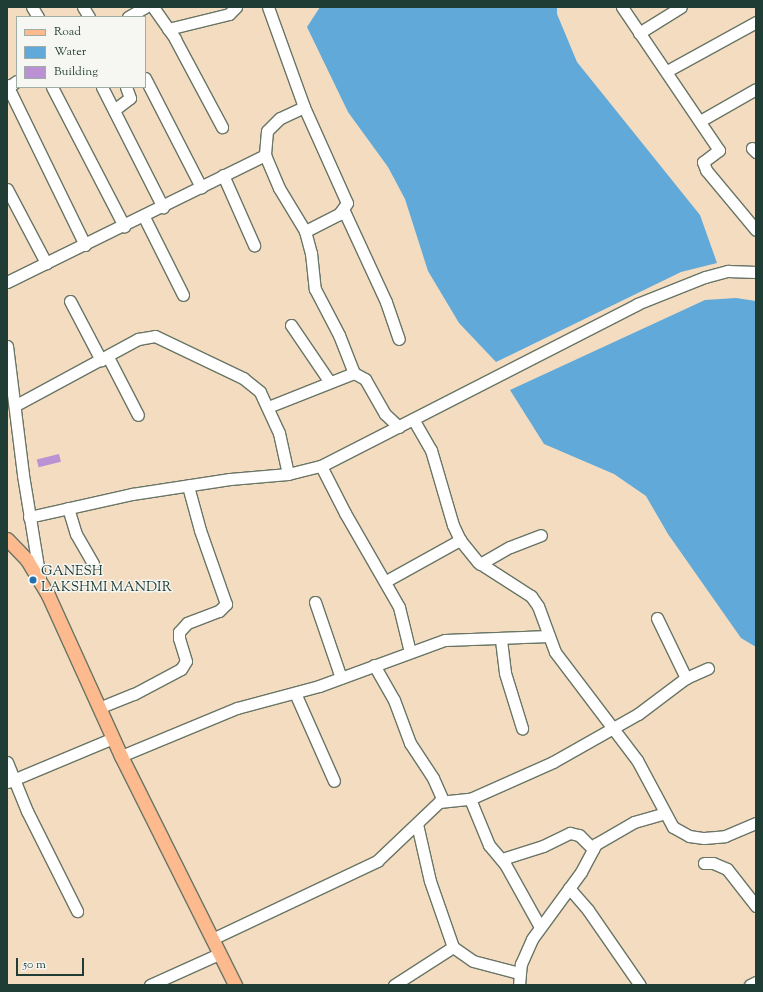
<!DOCTYPE html>
<style>
body{margin:0}
#map{position:relative;width:763px;height:992px;overflow:hidden;background:#f3dcc0;font-family:"Sorts Mill Goudy",serif}
div>[style]{position:absolute}
.water>*{inset:0;background:#60a9d8}
.building>*{inset:0;background:#ba92d3;transform-origin:0 0}
.roads{filter:drop-shadow(1px 0 #697565) drop-shadow(-1px 0 #697565) drop-shadow(0 1px #697565) drop-shadow(0 -1px #697565)}
.minor>*{height:11px;margin:-5.5px;padding:0 5.5px;transform-origin:5.5px;border-radius:5.5px;background:#fff}
.major>*{height:13px;margin:-6.5px;padding:0 6.5px;transform-origin:6.5px;border-radius:6.5px;background:#fcba8e}
.dots>*{width:11px;height:11px;translate:-50% -50%;box-sizing:border-box;border:2px solid #f6f6f2;border-radius:50%}
span{translate:-50% -50%;white-space:nowrap;text-align:center;line-height:1.15;-webkit-text-stroke:3px #f6f6f2;paint-order:stroke}
.poi-label{font-size:14px;color:#1f3d34}
.left{translate:0 -50%;text-align:left}
.frame{position:absolute;inset:0;border:8px solid #1f3d34;pointer-events:none}
.legend{position:absolute;left:16px;top:16px;width:130px;height:72px;box-sizing:border-box;background:#f6f6f2;border:1px solid #a0aca6;margin:0;padding:5px 7px;list-style:none;font-size:12px;color:#1f3d34}
.legend li{display:flex;align-items:center;gap:8px;height:20px}
.legend b{width:20px;border:1px solid #a0aca6}
.scale{position:absolute;left:16px;top:958px;width:68px;height:18px;box-sizing:border-box;border:2px solid #1f3d34;border-top:0;padding-left:5px;font-size:12px;line-height:14px;white-space:nowrap;color:#1f3d34;-webkit-text-stroke:3px #f6f6f2;paint-order:stroke}
</style>
<div id="map">
<div class="water">
<div style="clip-path:polygon(320px 7px,557px 7px,557px 14px,577px 62px,700px 215px,717px 263px,681px 272px,496px 362px,459px 323px,428px 271px,405px 199px,388px 167px,348px 112px,307px 27px)"></div>
<div style="clip-path:polygon(736px 298px,756px 301px,756px 647px,741px 638px,668px 534px,646px 496px,614px 474px,544px 444px,510px 390px,705px 300px)"></div>
</div>
<div class="building">
<div style="left:59px;top:454px;width:8px;height:23px;rotate:76deg"></div>
</div>
<div class="roads">
<div class="minor">
<div style="left:32px;top:7px;width:12px;rotate:59deg"></div>
<div style="left:83px;top:7px;width:12px;rotate:59deg"></div>
<div style="left:153px;top:7px;width:39px;rotate:55deg"></div>
<div style="left:175px;top:39px;width:100px;rotate:61.9deg"></div>
<div style="left:268px;top:7px;width:106px;rotate:70.2deg"></div>
<div style="left:304px;top:107px;width:105px;rotate:65.9deg"></div>
<div style="left:347px;top:203px;width:14px;rotate:126deg"></div>
<div style="left:339px;top:214px;width:38px;rotate:153deg"></div>
<div style="left:622px;top:7px;width:173px;rotate:55.9deg"></div>
<div style="left:719px;top:150px;width:20px;rotate:143deg"></div>
<div style="left:703px;top:162px;width:9px;rotate:69deg"></div>
<div style="left:706px;top:170px;width:78px;rotate:50.2deg"></div>
<div style="left:128px;top:17px;width:20px;rotate:-30deg"></div>
<div style="left:168px;top:29px;width:63px;rotate:-13.8deg"></div>
<div style="left:229px;top:14px;width:10px;rotate:-45deg"></div>
<div style="left:639px;top:33px;width:49px;rotate:-31.8deg"></div>
<div style="left:667px;top:71px;width:102px;rotate:-28.8deg"></div>
<div style="left:145px;top:78px;width:123px;rotate:62.8deg"></div>
<div style="left:7px;top:85px;width:178px;rotate:64deg"></div>
<div style="left:52px;top:87px;width:157px;rotate:62.6deg"></div>
<div style="left:102px;top:87px;width:135px;rotate:63.1deg"></div>
<div style="left:7px;top:88px;width:12px;rotate:-35deg"></div>
<div style="left:304px;top:107px;width:26px;rotate:155deg"></div>
<div style="left:280px;top:118px;width:18px;rotate:135deg"></div>
<div style="left:267px;top:131px;width:24px;rotate:95deg"></div>
<div style="left:265px;top:155px;width:36px;rotate:67deg"></div>
<div style="left:279px;top:188px;width:50px;rotate:58.8deg"></div>
<div style="left:305px;top:231px;width:23px;rotate:75deg"></div>
<div style="left:311px;top:253px;width:36px;rotate:84deg"></div>
<div style="left:315px;top:289px;width:52px;rotate:62.4deg"></div>
<div style="left:339px;top:335px;width:41px;rotate:68.5deg"></div>
<div style="left:114px;top:110px;width:20px;rotate:-37deg"></div>
<div style="left:130px;top:98px;width:12px;rotate:-110deg"></div>
<div style="left:700px;top:121px;width:64px;rotate:-29.7deg"></div>
<div style="left:752px;top:148px;width:6px;rotate:45deg"></div>
<div style="left:223px;top:175px;width:77px;rotate:66.1deg"></div>
<div style="left:7px;top:189px;width:84px;rotate:62.2deg"></div>
<div style="left:344px;top:211px;width:100px;rotate:65.2deg"></div>
<div style="left:386px;top:302px;width:39px;rotate:71deg"></div>
<div style="left:144px;top:217px;width:87px;rotate:63.4deg"></div>
<div style="left:7px;top:282px;width:288px;rotate:-26.2deg"></div>
<div style="left:70px;top:301px;width:67px;rotate:62.3deg"></div>
<div style="left:291px;top:325px;width:68px;rotate:55.8deg"></div>
<div style="left:7px;top:346px;width:130px;rotate:82.9deg"></div>
<div style="left:23px;top:475px;width:105px;rotate:80.7deg"></div>
<div style="left:108px;top:357px;width:65px;rotate:62.7deg"></div>
<div style="left:16px;top:405px;width:139px;rotate:-28.4deg"></div>
<div style="left:138px;top:339px;width:17px;rotate:-10deg"></div>
<div style="left:155px;top:336px;width:98px;rotate:25.5deg"></div>
<div style="left:243px;top:378px;width:22px;rotate:39deg"></div>
<div style="left:260px;top:392px;width:45px;rotate:65.1deg"></div>
<div style="left:279px;top:433px;width:42px;rotate:77.6deg"></div>
<div style="left:268px;top:407px;width:92px;rotate:-21.6deg"></div>
<div style="left:354px;top:373px;width:13px;rotate:29deg"></div>
<div style="left:365px;top:379px;width:40px;rotate:60.3deg"></div>
<div style="left:385px;top:414px;width:19px;rotate:43deg"></div>
<div style="left:413px;top:419px;width:36px;rotate:60deg"></div>
<div style="left:431px;top:450px;width:78px;rotate:73.7deg"></div>
<div style="left:453px;top:525px;width:17px;rotate:65deg"></div>
<div style="left:460px;top:540px;width:28px;rotate:51deg"></div>
<div style="left:478px;top:562px;width:63px;rotate:32.7deg"></div>
<div style="left:531px;top:596px;width:12px;rotate:55deg"></div>
<div style="left:538px;top:606px;width:49px;rotate:69.7deg"></div>
<div style="left:555px;top:652px;width:136px;rotate:52.8deg"></div>
<div style="left:637px;top:760px;width:76px;rotate:61.8deg"></div>
<div style="left:673px;top:827px;width:18px;rotate:29deg"></div>
<div style="left:689px;top:836px;width:15px;rotate:8deg"></div>
<div style="left:704px;top:838px;width:21px;rotate:-5deg"></div>
<div style="left:725px;top:836px;width:34px;rotate:-23deg"></div>
<div style="left:321px;top:466px;width:53px;rotate:62.9deg"></div>
<div style="left:345px;top:513px;width:108px;rotate:60.1deg"></div>
<div style="left:399px;top:607px;width:46px;rotate:76.3deg"></div>
<div style="left:68px;top:508px;width:27px;rotate:73deg"></div>
<div style="left:76px;top:534px;width:34px;rotate:60deg"></div>
<div style="left:29px;top:517px;width:106px;rotate:-12.6deg"></div>
<div style="left:132px;top:494px;width:99px;rotate:-8.7deg"></div>
<div style="left:230px;top:479px;width:58px;rotate:-4.9deg"></div>
<div style="left:288px;top:474px;width:34px;rotate:-14deg"></div>
<div style="left:321px;top:466px;width:355px;rotate:-27.1deg"></div>
<div style="left:637px;top:304px;width:73px;rotate:-21.7deg"></div>
<div style="left:705px;top:277px;width:24px;rotate:-15deg"></div>
<div style="left:728px;top:271px;width:28px;rotate:2deg"></div>
<div style="left:480px;top:564px;width:34px;rotate:-30deg"></div>
<div style="left:510px;top:547px;width:33px;rotate:-21deg"></div>
<div style="left:386px;top:581px;width:85px;rotate:-29deg"></div>
<div style="left:315px;top:602px;width:80px;rotate:71.1deg"></div>
<div style="left:657px;top:618px;width:67px;rotate:64.2deg"></div>
<div style="left:501px;top:640px;width:33px;rotate:83deg"></div>
<div style="left:505px;top:673px;width:58px;rotate:72.8deg"></div>
<div style="left:374px;top:665px;width:40px;rotate:60.3deg"></div>
<div style="left:394px;top:700px;width:46px;rotate:69.6deg"></div>
<div style="left:410px;top:743px;width:42px;rotate:56.7deg"></div>
<div style="left:433px;top:778px;width:24px;rotate:66deg"></div>
<div style="left:295px;top:693px;width:96px;rotate:66.1deg"></div>
<div style="left:101px;top:707px;width:35px;rotate:-22deg"></div>
<div style="left:134px;top:694px;width:53px;rotate:-28deg"></div>
<div style="left:181px;top:669px;width:9px;rotate:-58deg"></div>
<div style="left:186px;top:661px;width:24px;rotate:-107deg"></div>
<div style="left:179px;top:638px;width:6px;rotate:-90deg"></div>
<div style="left:179px;top:632px;width:12px;rotate:-48deg"></div>
<div style="left:187px;top:623px;width:34px;rotate:-21deg"></div>
<div style="left:219px;top:611px;width:10px;rotate:-45deg"></div>
<div style="left:226px;top:604px;width:78px;rotate:-109.4deg"></div>
<div style="left:200px;top:530px;width:46px;rotate:-105.3deg"></div>
<div style="left:121px;top:756px;width:126px;rotate:-22.5deg"></div>
<div style="left:237px;top:708px;width:85px;rotate:-15deg"></div>
<div style="left:319px;top:686px;width:134px;rotate:-20.1deg"></div>
<div style="left:445px;top:640px;width:104px;rotate:-2.2deg"></div>
<div style="left:7px;top:762px;width:53px;rotate:67.8deg"></div>
<div style="left:27px;top:811px;width:112px;rotate:63.4deg"></div>
<div style="left:8px;top:782px;width:114px;rotate:-22.7deg"></div>
<div style="left:470px;top:799px;width:50px;rotate:67.6deg"></div>
<div style="left:489px;top:845px;width:25px;rotate:50deg"></div>
<div style="left:505px;top:864px;width:72px;rotate:60.9deg"></div>
<div style="left:417px;top:824px;width:58px;rotate:77.2deg"></div>
<div style="left:430px;top:881px;width:70px;rotate:70.8deg"></div>
<div style="left:453px;top:947px;width:24px;rotate:35deg"></div>
<div style="left:473px;top:961px;width:48px;rotate:14.6deg"></div>
<div style="left:502px;top:859px;width:43px;rotate:-17.6deg"></div>
<div style="left:543px;top:846px;width:30px;rotate:-26deg"></div>
<div style="left:570px;top:833px;width:9px;rotate:13deg"></div>
<div style="left:579px;top:835px;width:20px;rotate:45deg"></div>
<div style="left:704px;top:863px;width:9px"></div>
<div style="left:713px;top:863px;width:15px;rotate:23deg"></div>
<div style="left:727px;top:869px;width:47px;rotate:51.9deg"></div>
<div style="left:569px;top:888px;width:29px;rotate:49deg"></div>
<div style="left:588px;top:910px;width:91px;rotate:55.3deg"></div>
<div style="left:212px;top:939px;width:183px;rotate:-25.3deg"></div>
<div style="left:377px;top:861px;width:86px;rotate:-43.6deg"></div>
<div style="left:439px;top:802px;width:31px;rotate:-6deg"></div>
<div style="left:470px;top:799px;width:91px;rotate:-24deg"></div>
<div style="left:553px;top:762px;width:98px;rotate:-29.5deg"></div>
<div style="left:638px;top:714px;width:60px;rotate:-36.9deg"></div>
<div style="left:686px;top:678px;width:24px;rotate:-24deg"></div>
<div style="left:150px;top:985px;width:76px;rotate:-24.2deg"></div>
<div style="left:394px;top:985px;width:70px;rotate:-32.8deg"></div>
<div style="left:519px;top:985px;width:21px;rotate:-85deg"></div>
<div style="left:521px;top:964px;width:27px;rotate:-66deg"></div>
<div style="left:532px;top:939px;width:83px;rotate:-53.8deg"></div>
<div style="left:581px;top:872px;width:32px;rotate:-62deg"></div>
<div style="left:596px;top:844px;width:44px;rotate:-30.1deg"></div>
<div style="left:634px;top:822px;width:32px;rotate:-16deg"></div>
<div style="left:750px;top:985px;width:7px;rotate:-27deg"></div>
</div>
<div class="major">
<div style="left:7px;top:539px;width:29px;rotate:46deg"></div>
<div style="left:27px;top:560px;width:41px;rotate:59deg"></div>
<div style="left:48px;top:595px;width:177px;rotate:65.6deg"></div>
<div style="left:121px;top:756px;width:256px;rotate:63.5deg"></div>
</div>
</div>
<div class="dots">
<div style="left:33px;top:580px;background:#1f6fb2"></div>
</div>
<div class="poi-label">
<span class="left" style="left:41px;top:580px">GANESH<br>LAKSHMI MANDIR</span>
</div>
<div class="frame"></div>
<ul class="legend">
<li><b style="height:5px;background:#fcba8e"></b>Road</li>
<li><b style="height:11px;background:#60a9d8"></b>Water</li>
<li><b style="height:11px;background:#ba92d3"></b>Building</li>
</ul>
<div class="scale">50 m</div>
</div>
